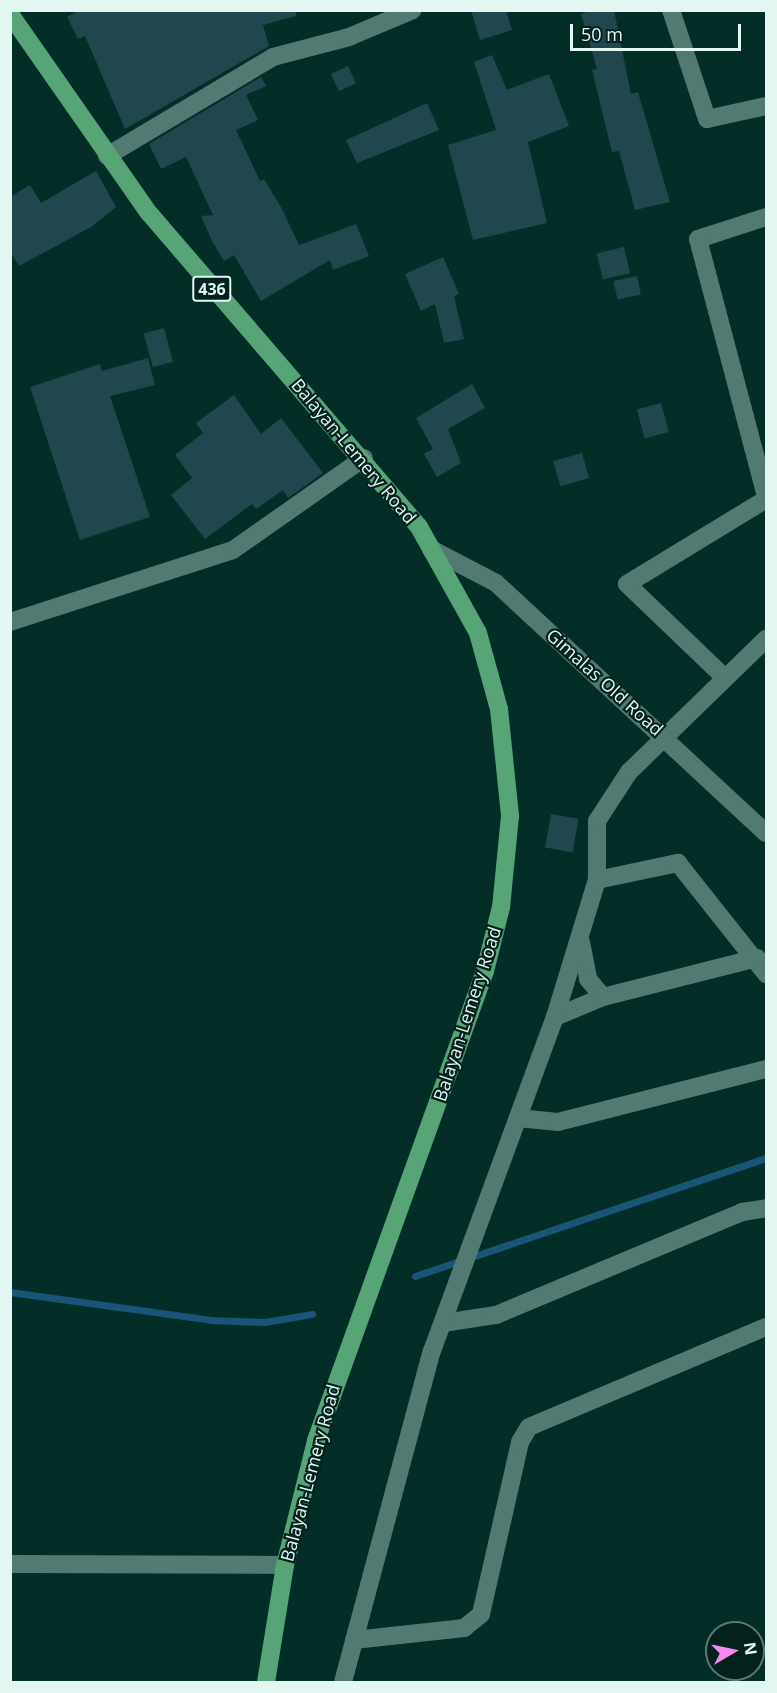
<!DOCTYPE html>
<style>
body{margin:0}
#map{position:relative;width:777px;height:1693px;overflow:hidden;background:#032d27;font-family:"Open Sans",sans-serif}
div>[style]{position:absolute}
.stream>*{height:7px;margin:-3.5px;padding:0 3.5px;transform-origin:3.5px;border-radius:3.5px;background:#1b5479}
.building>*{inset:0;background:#20474e;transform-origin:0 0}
.minor>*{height:18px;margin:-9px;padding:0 9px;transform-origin:9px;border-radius:9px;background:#527972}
.major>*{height:18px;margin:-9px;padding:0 9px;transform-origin:9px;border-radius:9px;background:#57a477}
span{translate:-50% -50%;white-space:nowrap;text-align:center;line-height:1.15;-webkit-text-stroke:4.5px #04221d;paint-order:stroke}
.shield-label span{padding:2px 4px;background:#04221d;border:2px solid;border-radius:4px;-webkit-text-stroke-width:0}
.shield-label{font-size:16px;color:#e2f7f2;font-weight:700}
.street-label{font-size:18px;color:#e2f7f2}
.frame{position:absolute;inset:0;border:12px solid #e2f7f2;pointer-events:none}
.north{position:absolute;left:705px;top:1621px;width:60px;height:60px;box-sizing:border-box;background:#04221d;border:2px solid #5d7772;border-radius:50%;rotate:81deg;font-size:16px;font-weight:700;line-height:24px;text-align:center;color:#e2f7f2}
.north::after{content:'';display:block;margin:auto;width:21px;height:27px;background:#f788ec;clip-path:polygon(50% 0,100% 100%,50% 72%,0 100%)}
.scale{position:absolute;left:570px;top:24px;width:171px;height:27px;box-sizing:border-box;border:3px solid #e2f7f2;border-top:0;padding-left:8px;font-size:18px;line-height:21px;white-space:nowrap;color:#e2f7f2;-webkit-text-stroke:4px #04221d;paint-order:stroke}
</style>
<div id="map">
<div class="stream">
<div style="left:415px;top:1276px;width:370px;rotate:-18.6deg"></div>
<div style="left:10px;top:1292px;width:203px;rotate:7.9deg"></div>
<div style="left:211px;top:1320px;width:54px;rotate:2.1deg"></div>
<div style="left:265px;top:1322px;width:48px;rotate:-9.7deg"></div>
</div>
<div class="building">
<div style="clip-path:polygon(80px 10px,296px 10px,296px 16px,263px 25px,269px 46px,125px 129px,85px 36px,78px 39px,67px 17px)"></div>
<div style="clip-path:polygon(471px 10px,506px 10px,512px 30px,480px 40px)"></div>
<div style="clip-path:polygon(592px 10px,614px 10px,631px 94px,638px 92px,670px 202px,635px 210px,619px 151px,612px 152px,592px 70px,597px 69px,581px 14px)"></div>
<div style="clip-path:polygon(492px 55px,507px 90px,549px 74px,569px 126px,528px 142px,547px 223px,473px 240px,448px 145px,496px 130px,474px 62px)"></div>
<div style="left:348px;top:66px;width:19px;height:19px;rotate:65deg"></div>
<div style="clip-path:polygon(261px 77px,266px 86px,246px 95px,258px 120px,236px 130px,260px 181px,264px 179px,282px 209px,299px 245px,356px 224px,369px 256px,333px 270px,330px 260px,261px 301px,234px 255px,224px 261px,212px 241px,201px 216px,213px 215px,186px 157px,161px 169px,149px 144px)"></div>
<div style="clip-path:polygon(427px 103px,439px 130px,357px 163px,346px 140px)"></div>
<div style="clip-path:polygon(96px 171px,116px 207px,91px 227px,19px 266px,10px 252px,10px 197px,30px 185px,41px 203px)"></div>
<div style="left:624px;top:247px;width:27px;height:28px;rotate:77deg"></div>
<div style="clip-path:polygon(443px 257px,459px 294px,454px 296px,464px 339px,444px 343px,435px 304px,421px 311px,405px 274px)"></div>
<div style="left:637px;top:276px;width:19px;height:24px;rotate:78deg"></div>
<div style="left:164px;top:328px;width:35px;height:21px;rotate:75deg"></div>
<div style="clip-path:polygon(148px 358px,155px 385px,110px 396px,150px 517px,80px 540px,30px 387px,100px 364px,102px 371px)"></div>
<div style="clip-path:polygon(472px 384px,485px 408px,448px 429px,461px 463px,437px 477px,424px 454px,433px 449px,416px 418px)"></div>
<div style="clip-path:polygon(234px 395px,261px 434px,281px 418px,323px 473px,288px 498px,283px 490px,256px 509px,252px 504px,205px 539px,171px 495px,192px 478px,175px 455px,203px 433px,196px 423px)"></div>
<div style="left:661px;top:403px;width:30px;height:25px;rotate:75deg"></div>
<div style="left:582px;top:453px;width:26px;height:30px;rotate:74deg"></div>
<div style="left:551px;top:814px;width:28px;height:34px;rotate:10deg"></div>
</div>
<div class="minor">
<div style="left:671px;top:10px;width:115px;rotate:71.7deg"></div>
<div style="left:707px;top:119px;width:60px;rotate:-12.4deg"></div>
<div style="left:107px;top:156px;width:193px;rotate:-30.8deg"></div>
<div style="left:273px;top:57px;width:79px;rotate:-14.7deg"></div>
<div style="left:349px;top:37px;width:69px;rotate:-22.9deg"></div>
<div style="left:766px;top:217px;width:71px;rotate:162.1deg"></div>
<div style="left:698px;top:239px;width:267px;rotate:75.2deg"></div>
<div style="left:431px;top:549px;width:73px;rotate:27.6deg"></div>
<div style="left:496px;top:583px;width:368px;rotate:42.8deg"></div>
<div style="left:10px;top:622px;width:234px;rotate:-17.9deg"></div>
<div style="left:233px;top:550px;width:160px;rotate:-35.1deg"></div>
<div style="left:723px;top:676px;width:133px;rotate:-136.2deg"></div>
<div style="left:627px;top:584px;width:163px;rotate:-31.4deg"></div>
<div style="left:597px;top:880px;width:83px;rotate:-11.9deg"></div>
<div style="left:678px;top:863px;width:142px;rotate:51.6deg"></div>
<div style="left:581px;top:942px;width:38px;rotate:79deg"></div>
<div style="left:588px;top:979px;width:23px;rotate:50deg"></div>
<div style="left:555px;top:1017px;width:52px;rotate:-22.6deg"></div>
<div style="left:603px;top:997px;width:159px;rotate:-14.2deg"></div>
<div style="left:518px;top:1118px;width:40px;rotate:5.7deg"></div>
<div style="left:558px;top:1122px;width:215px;rotate:-14.3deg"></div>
<div style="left:443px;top:1323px;width:54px;rotate:-8.6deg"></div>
<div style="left:496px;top:1315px;width:267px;rotate:-22.7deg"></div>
<div style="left:742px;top:1212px;width:24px;rotate:-9deg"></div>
<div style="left:10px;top:1564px;width:275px;rotate:0.2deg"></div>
<div style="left:354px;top:1640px;width:111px;rotate:-6.2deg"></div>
<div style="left:464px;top:1628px;width:22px;rotate:-39deg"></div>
<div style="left:481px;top:1614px;width:176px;rotate:-77.2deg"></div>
<div style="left:520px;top:1442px;width:17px;rotate:-59deg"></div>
<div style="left:529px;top:1427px;width:257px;rotate:-22.9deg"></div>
<div style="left:343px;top:1682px;width:343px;rotate:-75deg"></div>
<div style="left:432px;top:1351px;width:356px;rotate:-69.8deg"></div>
<div style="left:555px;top:1017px;width:143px;rotate:-73deg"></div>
<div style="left:597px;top:880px;width:59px;rotate:-90deg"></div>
<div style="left:597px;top:821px;width:59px;rotate:-56.9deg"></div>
<div style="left:629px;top:772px;width:191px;rotate:-44.2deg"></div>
</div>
<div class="major">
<div style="left:10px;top:14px;width:243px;rotate:55.1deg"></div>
<div style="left:149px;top:213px;width:414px;rotate:49.3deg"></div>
<div style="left:419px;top:527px;width:121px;rotate:60.9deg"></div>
<div style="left:478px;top:633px;width:79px;rotate:74.6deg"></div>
<div style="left:499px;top:709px;width:108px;rotate:84.1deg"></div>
<div style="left:510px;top:816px;width:91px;rotate:95.6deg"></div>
<div style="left:501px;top:907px;width:66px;rotate:104deg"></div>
<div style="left:485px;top:971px;width:499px;rotate:109.8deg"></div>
<div style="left:316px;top:1441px;width:128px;rotate:104deg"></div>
<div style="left:285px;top:1565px;width:119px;rotate:99.2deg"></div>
</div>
<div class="shield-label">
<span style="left:212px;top:289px">436</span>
</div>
<div class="street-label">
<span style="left:354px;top:451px;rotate:50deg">Balayan-Lemery Road</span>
<span style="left:605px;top:682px;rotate:42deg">Gimalas Old Road</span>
<span style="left:467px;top:1014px;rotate:-72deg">Balayan-Lemery Road</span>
<span style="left:310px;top:1473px;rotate:-75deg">Balayan-Lemery Road</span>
</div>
<div class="frame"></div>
<div class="north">N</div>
<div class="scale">50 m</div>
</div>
